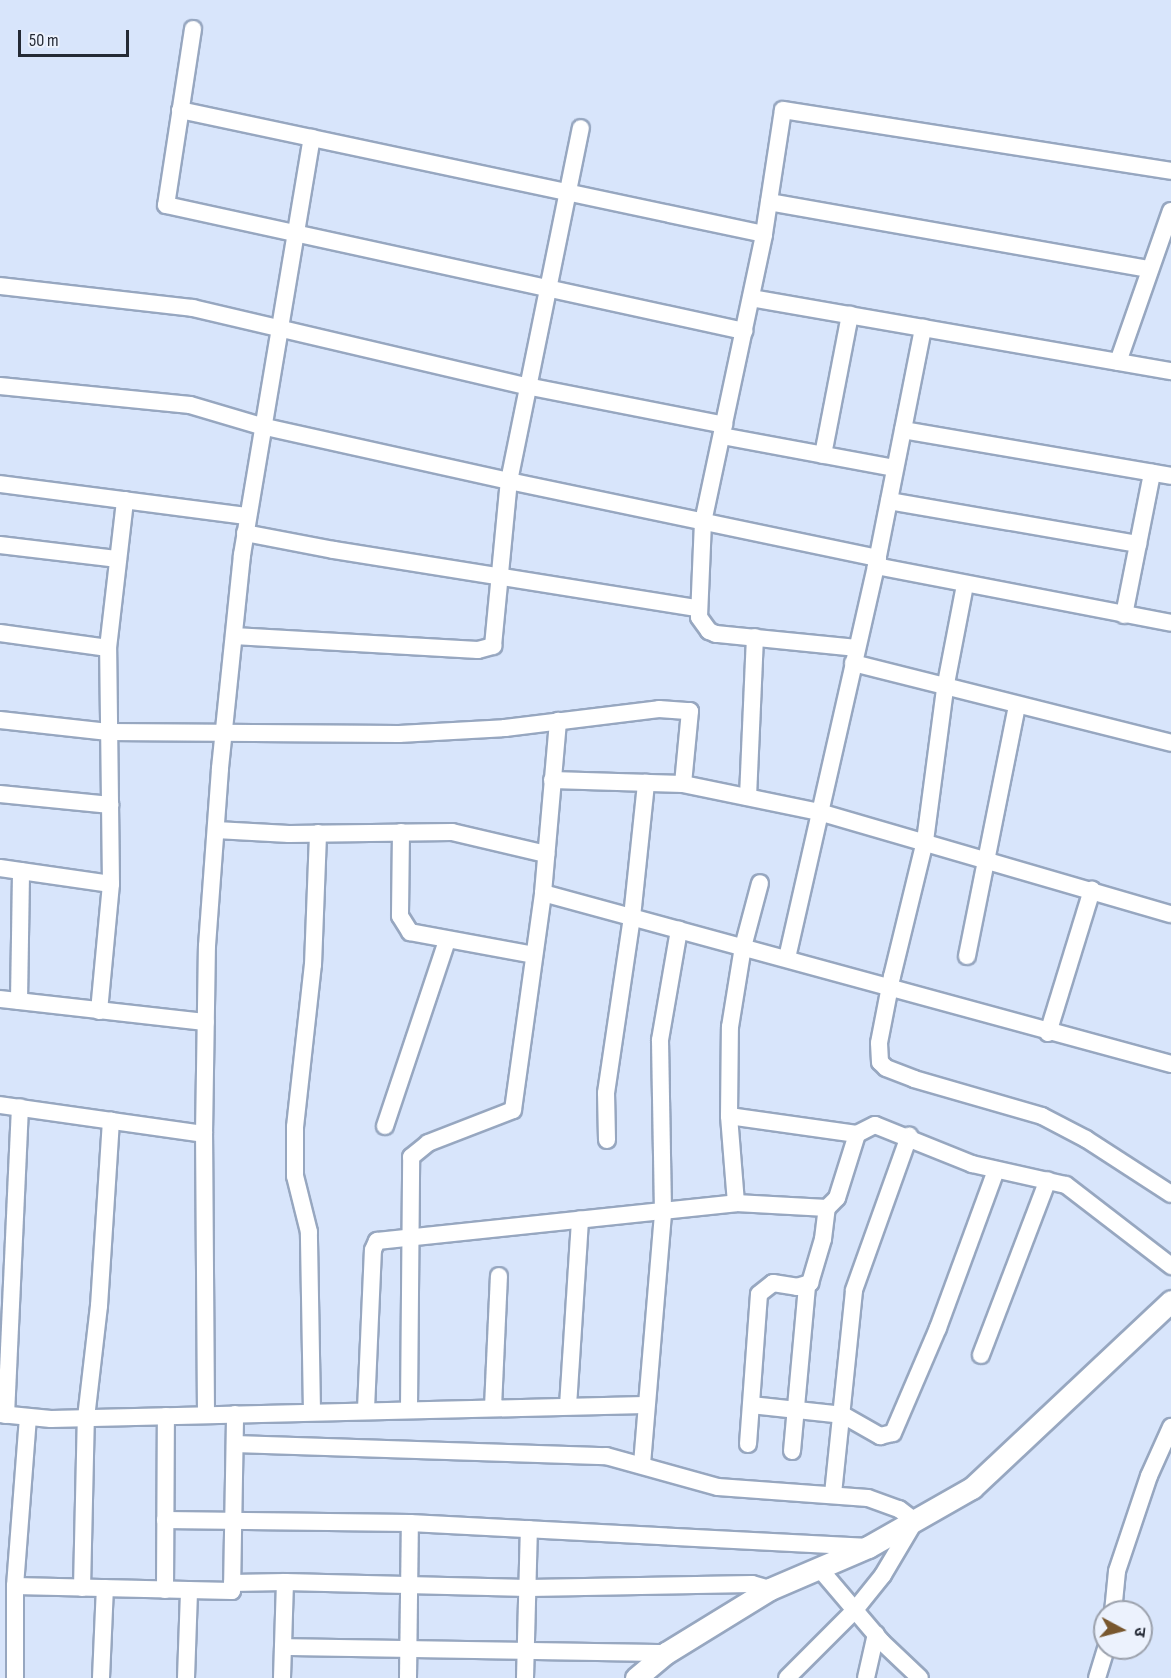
<!DOCTYPE html>
<meta charset="utf-8">
<style>
body{margin:0}
#map{position:relative;width:1171px;height:1678px;overflow:hidden;background:#d8e5fb;font-family:"Sofia Sans Condensed","Noto Sans Devanagari",sans-serif}
div>[style]{position:absolute}
.roads{filter:drop-shadow(2px 0 #97a7c0) drop-shadow(-2px 0 #97a7c0) drop-shadow(0 2px #97a7c0) drop-shadow(0 -2px #97a7c0)}
.minor>*{height:16px;margin:-8px;padding:0 8px;transform-origin:8px;border-radius:8px;background:#fff}
.tertiary>*{height:21px;margin:-10.5px;padding:0 10.5px;transform-origin:10.5px;border-radius:10.5px;background:#fff}
span{translate:-50% -50%;white-space:nowrap;text-align:center;line-height:1.15;-webkit-text-stroke:6px #ecf2fd;paint-order:stroke}
.north{position:absolute;left:1093px;top:1600px;width:60px;height:60px;box-sizing:border-box;background:#ecf2fd;border:2px solid #9ca2ad;border-radius:50%;rotate:97deg;font-size:16px;font-weight:700;line-height:24px;text-align:center;color:#242a35}
.north::after{content:'';display:block;margin:auto;width:21px;height:27px;background:#78572e;clip-path:polygon(50% 0,100% 100%,50% 72%,0 100%)}
.scale{position:absolute;left:18px;top:30px;width:111px;height:27px;box-sizing:border-box;border:3px solid #242a35;border-top:0;padding-left:8px;font-size:18px;line-height:21px;white-space:nowrap;color:#242a35;-webkit-text-stroke:4px #ecf2fd;paint-order:stroke}
</style>
<div id="map">
<div class="roads">
<div class="minor">
<div style="left:193px;top:29px;width:178px;rotate:98.7deg"></div>
<div style="left:166px;top:205px;width:592px;rotate:12.3deg"></div>
<div style="left:180px;top:110px;width:597px;rotate:11.99deg"></div>
<div style="left:769px;top:202px;width:386px;rotate:10deg"></div>
<div style="left:0;top:286px;width:194px;rotate:6.5deg"></div>
<div style="left:193px;top:308px;width:342px;rotate:13.2deg"></div>
<div style="left:526px;top:386px;width:202px;rotate:11.1deg"></div>
<div style="left:751px;top:298px;width:426px;rotate:9.9deg"></div>
<div style="left:1118px;top:362px;width:160px;rotate:-70.7deg"></div>
<div style="left:0;top:386px;width:191px;rotate:5.7deg"></div>
<div style="left:190px;top:405px;width:74px;rotate:16.5deg"></div>
<div style="left:261px;top:426px;width:254px;rotate:12.5deg"></div>
<div style="left:509px;top:481px;width:377px;rotate:11.8deg"></div>
<div style="left:903px;top:430px;width:272px;rotate:9.7deg"></div>
<div style="left:722px;top:436px;width:176px;rotate:10.5deg"></div>
<div style="left:823px;top:455px;width:143px;rotate:-79.1deg"></div>
<div style="left:0;top:484px;width:250px;rotate:7.4deg"></div>
<div style="left:889px;top:501px;width:253px;rotate:9.8deg"></div>
<div style="left:245px;top:533px;width:91px;rotate:10.8deg"></div>
<div style="left:334px;top:550px;width:369px;rotate:9.1deg"></div>
<div style="left:0;top:545px;width:119px;rotate:6.8deg"></div>
<div style="left:876px;top:566px;width:300px;rotate:10.9deg"></div>
<div style="left:965px;top:585px;width:106px;rotate:100.9deg"></div>
<div style="left:945px;top:689px;width:153px;rotate:97.5deg"></div>
<div style="left:925px;top:841px;width:139px;rotate:103.7deg"></div>
<div style="left:892px;top:976px;width:68px;rotate:101deg"></div>
<div style="left:879px;top:1043px;width:19px;rotate:87deg"></div>
<div style="left:880px;top:1062px;width:8px;rotate:45deg"></div>
<div style="left:886px;top:1068px;width:30px;rotate:21deg"></div>
<div style="left:914px;top:1079px;width:133px;rotate:16.1deg"></div>
<div style="left:1042px;top:1116px;width:50px;rotate:27.6deg"></div>
<div style="left:1086px;top:1139px;width:101px;rotate:32.9deg"></div>
<div style="left:1124px;top:615px;width:145px;rotate:-78.8deg"></div>
<div style="left:0;top:633px;width:109px;rotate:7.9deg"></div>
<div style="left:234px;top:636px;width:244px;rotate:3.3deg"></div>
<div style="left:478px;top:650px;width:16px;rotate:-15deg"></div>
<div style="left:493px;top:646px;width:166px;rotate:-84.5deg"></div>
<div style="left:509px;top:481px;width:360px;rotate:-78.5deg"></div>
<div style="left:857px;top:648px;width:142px;rotate:-174.3deg"></div>
<div style="left:716px;top:634px;width:8px;rotate:-157deg"></div>
<div style="left:709px;top:631px;width:17px;rotate:-126deg"></div>
<div style="left:699px;top:617px;width:95px;rotate:-87.6deg"></div>
<div style="left:703px;top:522px;width:294px;rotate:-78deg"></div>
<div style="left:764px;top:234px;width:125px;rotate:-81.3deg"></div>
<div style="left:783px;top:110px;width:393px;rotate:8.9deg"></div>
<div style="left:853px;top:663px;width:328px;rotate:14.1deg"></div>
<div style="left:0;top:720px;width:109px;rotate:6.3deg"></div>
<div style="left:108px;top:732px;width:291px;rotate:0.4deg"></div>
<div style="left:399px;top:734px;width:106px;rotate:-3.2deg"></div>
<div style="left:505px;top:728px;width:155px;rotate:-7deg"></div>
<div style="left:659px;top:709px;width:31px;rotate:4deg"></div>
<div style="left:690px;top:711px;width:73px;rotate:95.5deg"></div>
<div style="left:552px;top:780px;width:131px;rotate:1.7deg"></div>
<div style="left:683px;top:784px;width:139px;rotate:11.6deg"></div>
<div style="left:819px;top:812px;width:366px;rotate:16.2deg"></div>
<div style="left:0;top:794px;width:111px;rotate:5.7deg"></div>
<div style="left:748px;top:797px;width:160px;rotate:-87.5deg"></div>
<div style="left:216px;top:830px;width:73px;rotate:3.1deg"></div>
<div style="left:289px;top:834px;width:163px;rotate:-0.7deg"></div>
<div style="left:452px;top:832px;width:97px;rotate:13.2deg"></div>
<div style="left:401px;top:832px;width:84px;rotate:90.7deg"></div>
<div style="left:400px;top:916px;width:19px;rotate:58deg"></div>
<div style="left:410px;top:932px;width:126px;rotate:10.5deg"></div>
<div style="left:0;top:868px;width:112px;rotate:8.2deg"></div>
<div style="left:543px;top:893px;width:651px;rotate:15.23deg"></div>
<div style="left:967px;top:956px;width:255px;rotate:-78.7deg"></div>
<div style="left:787px;top:958px;width:402px;rotate:-77.2deg"></div>
<div style="left:876px;top:566px;width:243px;rotate:-78.8deg"></div>
<div style="left:0;top:999px;width:207px;rotate:6.4deg"></div>
<div style="left:19px;top:1001px;width:130px;rotate:-89.1deg"></div>
<div style="left:99px;top:1011px;width:128px;rotate:-84.6deg"></div>
<div style="left:111px;top:884px;width:236px;rotate:-90.7deg"></div>
<div style="left:108px;top:648px;width:149px;rotate:-83.4deg"></div>
<div style="left:1048px;top:1033px;width:150px;rotate:-72.9deg"></div>
<div style="left:0;top:1105px;width:206px;rotate:8.1deg"></div>
<div style="left:729px;top:1116px;width:129px;rotate:8deg"></div>
<div style="left:385px;top:1126px;width:195px;rotate:-71.5deg"></div>
<div style="left:607px;top:1140px;width:47px;rotate:-91.2deg"></div>
<div style="left:606px;top:1093px;width:178px;rotate:-81.6deg"></div>
<div style="left:632px;top:917px;width:135px;rotate:-84deg"></div>
<div style="left:736px;top:1203px;width:87px;rotate:-94.6deg"></div>
<div style="left:729px;top:1116px;width:89px;rotate:-89.4deg"></div>
<div style="left:730px;top:1027px;width:81px;rotate:-80.8deg"></div>
<div style="left:743px;top:947px;width:66px;rotate:-75.1deg"></div>
<div style="left:981px;top:1355px;width:187px;rotate:-69.1deg"></div>
<div style="left:751px;top:1405px;width:93px;rotate:6.2deg"></div>
<div style="left:843px;top:1415px;width:43px;rotate:29.6deg"></div>
<div style="left:880px;top:1436px;width:13px;rotate:-13deg"></div>
<div style="left:893px;top:1433px;width:114px;rotate:-66.8deg"></div>
<div style="left:938px;top:1328px;width:168px;rotate:-69.8deg"></div>
<div style="left:568px;top:1406px;width:187px;rotate:-86.3deg"></div>
<div style="left:493px;top:1407px;width:131px;rotate:-87.4deg"></div>
<div style="left:409px;top:1408px;width:251px;rotate:-89.5deg"></div>
<div style="left:411px;top:1157px;width:22px;rotate:-39deg"></div>
<div style="left:428px;top:1143px;width:91px;rotate:-21.2deg"></div>
<div style="left:513px;top:1110px;width:219px;rotate:-82.1deg"></div>
<div style="left:543px;top:893px;width:173px;rotate:-85deg"></div>
<div style="left:366px;top:1409px;width:159px;rotate:-87.5deg"></div>
<div style="left:373px;top:1250px;width:10px;rotate:-66deg"></div>
<div style="left:377px;top:1241px;width:361px;rotate:-6deg"></div>
<div style="left:736px;top:1203px;width:91px;rotate:3.1deg"></div>
<div style="left:827px;top:1208px;width:14px;rotate:-45deg"></div>
<div style="left:837px;top:1198px;width:67px;rotate:-72.6deg"></div>
<div style="left:857px;top:1134px;width:20px;rotate:-27deg"></div>
<div style="left:875px;top:1125px;width:105px;rotate:21.9deg"></div>
<div style="left:972px;top:1164px;width:96px;rotate:12.6deg"></div>
<div style="left:1066px;top:1185px;width:133px;rotate:37.6deg"></div>
<div style="left:312px;top:1412px;width:180px;rotate:-91deg"></div>
<div style="left:309px;top:1232px;width:58px;rotate:-104deg"></div>
<div style="left:295px;top:1176px;width:49px;rotate:-90deg"></div>
<div style="left:295px;top:1127px;width:163px;rotate:-83.7deg"></div>
<div style="left:313px;top:965px;width:132px;rotate:-87.8deg"></div>
<div style="left:0;top:1414px;width:51px;rotate:5.6deg"></div>
<div style="left:51px;top:1419px;width:594px;rotate:-1.35deg"></div>
<div style="left:206px;top:1414px;width:280px;rotate:-90.4deg"></div>
<div style="left:204px;top:1134px;width:188px;rotate:-89.1deg"></div>
<div style="left:207px;top:946px;width:178px;rotate:-85.8deg"></div>
<div style="left:220px;top:768px;width:214px;rotate:-84.1deg"></div>
<div style="left:242px;top:555px;width:423px;rotate:-80.5deg"></div>
<div style="left:6px;top:1415px;width:308px;rotate:-87.4deg"></div>
<div style="left:235px;top:1444px;width:371px;rotate:1.9deg"></div>
<div style="left:606px;top:1456px;width:116px;rotate:15.5deg"></div>
<div style="left:718px;top:1487px;width:150px;rotate:4.2deg"></div>
<div style="left:868px;top:1498px;width:33px;rotate:20deg"></div>
<div style="left:899px;top:1509px;width:20px;rotate:37deg"></div>
<div style="left:915px;top:1521px;width:63px;rotate:120.7deg"></div>
<div style="left:883px;top:1575px;width:45px;rotate:128.7deg"></div>
<div style="left:855px;top:1610px;width:96px;rotate:135deg"></div>
<div style="left:748px;top:1444px;width:150px;rotate:-85.8deg"></div>
<div style="left:759px;top:1294px;width:18px;rotate:-38deg"></div>
<div style="left:773px;top:1283px;width:24px;rotate:9deg"></div>
<div style="left:797px;top:1287px;width:14px;rotate:-17deg"></div>
<div style="left:810px;top:1283px;width:46px;rotate:-73.5deg"></div>
<div style="left:823px;top:1239px;width:31px;rotate:-83deg"></div>
<div style="left:792px;top:1451px;width:167px;rotate:-84.8deg"></div>
<div style="left:642px;top:1464px;width:253px;rotate:-85.2deg"></div>
<div style="left:663px;top:1212px;width:172px;rotate:-91deg"></div>
<div style="left:660px;top:1040px;width:112px;rotate:-80.2deg"></div>
<div style="left:833px;top:1494px;width:205px;rotate:-84.1deg"></div>
<div style="left:854px;top:1290px;width:164px;rotate:-70.3deg"></div>
<div style="left:165px;top:1520px;width:245px;rotate:0.7deg"></div>
<div style="left:410px;top:1523px;width:455px;rotate:3deg"></div>
<div style="left:819px;top:1568px;width:97px;rotate:49.6deg"></div>
<div style="left:882px;top:1642px;width:52px;rotate:43.5deg"></div>
<div style="left:285px;top:1582px;width:244px;rotate:1.4deg"></div>
<div style="left:529px;top:1588px;width:223px;rotate:-1deg"></div>
<div style="left:752px;top:1584px;width:19px;rotate:16deg"></div>
<div style="left:232px;top:1583px;width:53px;rotate:-1.1deg"></div>
<div style="left:285px;top:1582px;width:96px;rotate:91.8deg"></div>
<div style="left:15px;top:1586px;width:217px;rotate:1.3deg"></div>
<div style="left:232px;top:1591px;width:177px;rotate:-89deg"></div>
<div style="left:82px;top:1588px;width:170px;rotate:-88.7deg"></div>
<div style="left:86px;top:1418px;width:113px;rotate:-83.4deg"></div>
<div style="left:99px;top:1306px;width:186px;rotate:-86.3deg"></div>
<div style="left:165px;top:1590px;width:174px;rotate:-89.7deg"></div>
<div style="left:1113px;top:1612px;width:41px;rotate:-84.4deg"></div>
<div style="left:1117px;top:1571px;width:100px;rotate:-71.4deg"></div>
<div style="left:1149px;top:1476px;width:54px;rotate:-65.8deg"></div>
<div style="left:283px;top:1647px;width:383px;rotate:0.9deg"></div>
<div style="left:15px;top:1678px;width:92px;rotate:-90deg"></div>
<div style="left:15px;top:1586px;width:169px;rotate:-85.6deg"></div>
<div style="left:101px;top:1678px;width:90px;rotate:-87.5deg"></div>
<div style="left:186px;top:1678px;width:88px;rotate:-88deg"></div>
<div style="left:408px;top:1678px;width:155px;rotate:-89.3deg"></div>
<div style="left:525px;top:1678px;width:149px;rotate:-88.5deg"></div>
<div style="left:866px;top:1678px;width:45px;rotate:-77.2deg"></div>
<div style="left:1097px;top:1678px;width:31px;rotate:-73deg"></div>
</div>
<div class="tertiary">
<div style="left:636px;top:1678px;width:39px;rotate:-40deg"></div>
<div style="left:666px;top:1653px;width:122px;rotate:-31.6deg"></div>
<div style="left:770px;top:1589px;width:107px;rotate:-23.2deg"></div>
<div style="left:868px;top:1547px;width:120px;rotate:-29.6deg"></div>
<div style="left:972px;top:1488px;width:273px;rotate:-43.2deg"></div>
</div>
</div>
<div class="north">उ</div>
<div class="scale">50 m</div>
</div>
